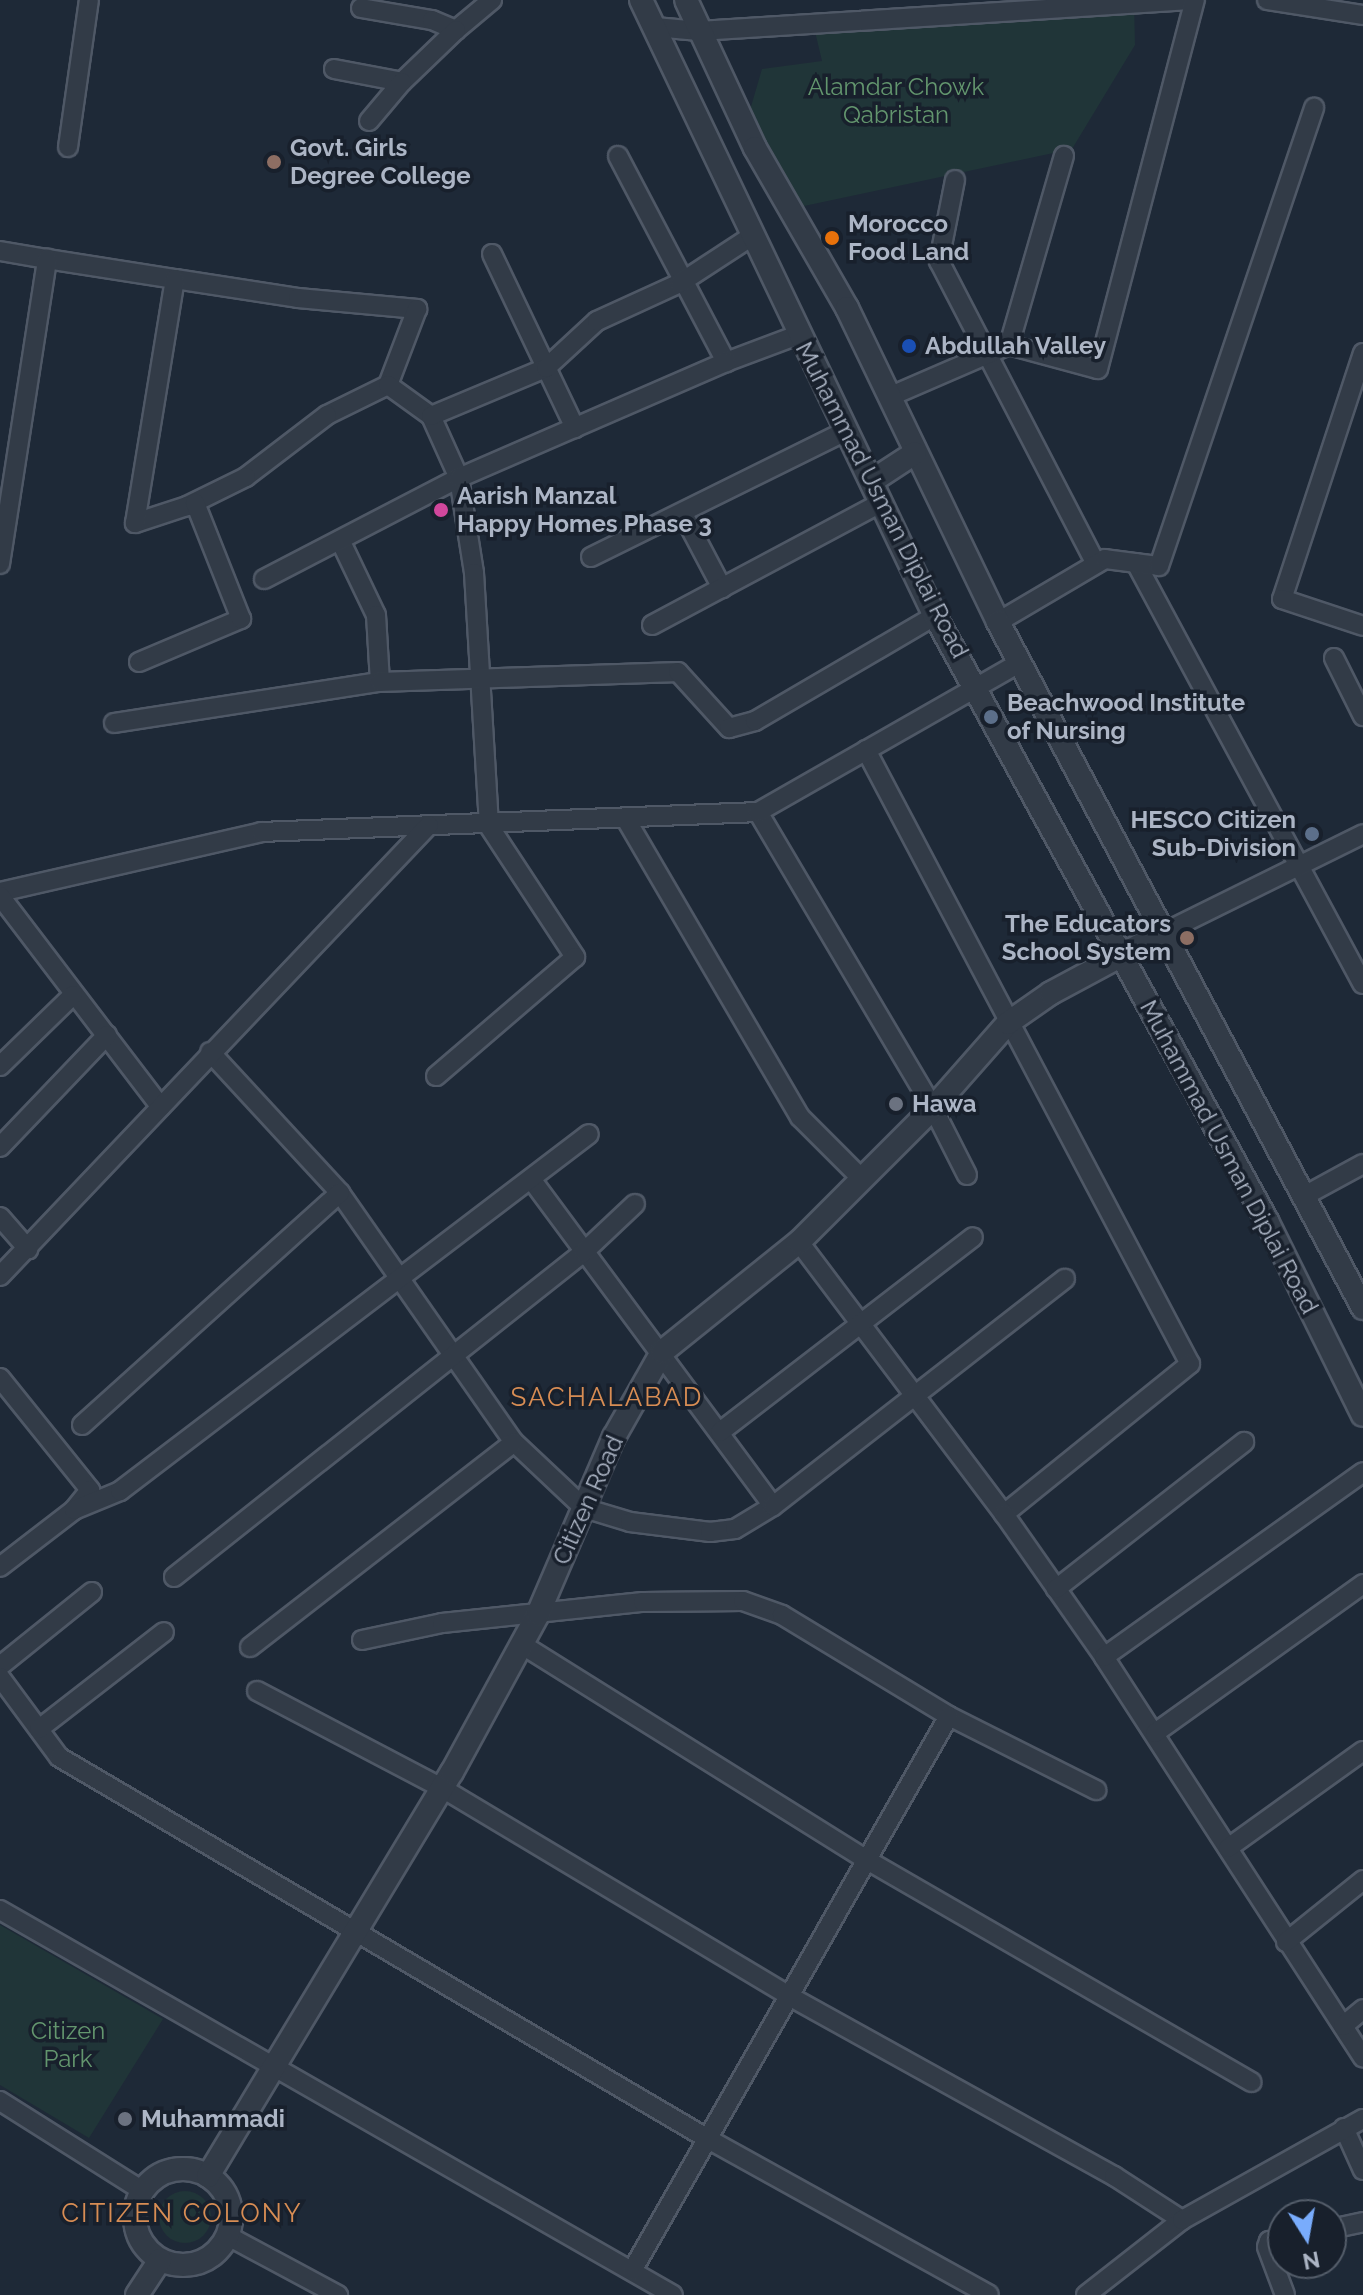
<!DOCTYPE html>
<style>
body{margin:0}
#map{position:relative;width:1363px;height:2295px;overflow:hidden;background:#1e2937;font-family:Raleway,sans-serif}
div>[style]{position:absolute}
.green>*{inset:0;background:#203538}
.round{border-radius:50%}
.roads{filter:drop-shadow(2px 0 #4f5866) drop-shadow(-2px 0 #4f5866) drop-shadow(0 2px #4f5866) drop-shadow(0 -2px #4f5866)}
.minor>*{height:18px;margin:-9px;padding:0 9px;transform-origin:9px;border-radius:9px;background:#323b47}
.tertiary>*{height:22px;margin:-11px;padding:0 11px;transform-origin:11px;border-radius:11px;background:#323b47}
.tertiary>.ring{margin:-11px;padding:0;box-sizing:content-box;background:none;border:22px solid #323b47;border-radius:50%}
.dots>*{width:22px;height:22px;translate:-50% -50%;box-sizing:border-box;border:4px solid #18202c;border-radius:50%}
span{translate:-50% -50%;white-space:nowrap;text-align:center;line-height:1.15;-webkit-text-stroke:7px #18202c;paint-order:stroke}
.park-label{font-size:24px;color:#63966e}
.poi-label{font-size:24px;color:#acb5c5;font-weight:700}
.left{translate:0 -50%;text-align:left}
.right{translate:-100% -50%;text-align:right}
.street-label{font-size:24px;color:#acb5c5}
.neighbourhood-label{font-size:26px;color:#d88d54;letter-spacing:2px}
.north{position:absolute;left:1267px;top:2199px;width:80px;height:80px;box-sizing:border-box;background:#18202c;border:2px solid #535c69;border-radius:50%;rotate:169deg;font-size:22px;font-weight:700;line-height:32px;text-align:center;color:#acb5c5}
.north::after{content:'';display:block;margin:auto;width:28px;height:36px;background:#79acfc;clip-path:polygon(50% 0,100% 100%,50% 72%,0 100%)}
</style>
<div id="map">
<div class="green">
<div style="clip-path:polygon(1134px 2px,1135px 45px,1072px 149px,790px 209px,745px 127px,762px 69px,822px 61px,813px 23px)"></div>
<div style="clip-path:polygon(0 1925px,163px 2019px,89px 2138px,0 2085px)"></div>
<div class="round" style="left:159px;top:2191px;width:52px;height:52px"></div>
</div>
<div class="roads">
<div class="minor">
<div style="left:1267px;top:0;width:97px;rotate:8.9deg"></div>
<div style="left:361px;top:8px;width:72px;rotate:9.6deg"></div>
<div style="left:432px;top:20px;width:26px;rotate:23deg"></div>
<div style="left:456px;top:30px;width:47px;rotate:-39.8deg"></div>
<div style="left:655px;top:27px;width:44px;rotate:5.2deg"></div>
<div style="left:699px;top:31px;width:496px;rotate:-3.6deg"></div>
<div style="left:334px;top:69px;width:69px;rotate:10.8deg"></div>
<div style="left:402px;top:82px;width:75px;rotate:-43.9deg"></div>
<div style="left:369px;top:121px;width:51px;rotate:-49.8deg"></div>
<div style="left:68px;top:147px;width:148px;rotate:-81.9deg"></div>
<div style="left:618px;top:156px;width:233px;rotate:62.3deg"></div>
<div style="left:726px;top:362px;width:77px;rotate:-20.6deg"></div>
<div style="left:955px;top:180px;width:83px;rotate:101.2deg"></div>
<div style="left:939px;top:261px;width:341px;rotate:62.6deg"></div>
<div style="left:0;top:251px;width:48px;rotate:9.7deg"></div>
<div style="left:47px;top:259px;width:130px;rotate:8.9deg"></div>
<div style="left:175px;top:279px;width:124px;rotate:8.8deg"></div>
<div style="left:298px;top:298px;width:120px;rotate:5.3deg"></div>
<div style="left:417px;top:309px;width:81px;rotate:110.9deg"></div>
<div style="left:388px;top:385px;width:68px;rotate:153.8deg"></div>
<div style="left:327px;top:415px;width:102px;rotate:142.6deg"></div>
<div style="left:246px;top:477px;width:66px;rotate:153.8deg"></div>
<div style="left:187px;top:506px;width:55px;rotate:161.9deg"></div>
<div style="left:135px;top:523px;width:247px;rotate:-80.7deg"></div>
<div style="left:492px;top:254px;width:193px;rotate:64.5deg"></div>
<div style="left:1009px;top:345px;width:197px;rotate:-73.8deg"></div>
<div style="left:1363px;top:353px;width:259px;rotate:108.2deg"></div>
<div style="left:1282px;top:599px;width:85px;rotate:18.4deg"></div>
<div style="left:388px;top:385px;width:53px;rotate:35.8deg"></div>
<div style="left:431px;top:416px;width:68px;rotate:65.7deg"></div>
<div style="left:459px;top:478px;width:96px;rotate:81deg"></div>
<div style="left:474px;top:573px;width:253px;rotate:86.6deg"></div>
<div style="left:489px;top:826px;width:157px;rotate:56.7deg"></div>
<div style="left:575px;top:957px;width:183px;rotate:139.4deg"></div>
<div style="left:891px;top:396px;width:129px;rotate:-23.4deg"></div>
<div style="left:1009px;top:345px;width:92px;rotate:15.1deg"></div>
<div style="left:1098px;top:369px;width:382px;rotate:-75.3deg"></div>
<div style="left:431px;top:416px;width:125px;rotate:-22.7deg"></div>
<div style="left:546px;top:368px;width:69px;rotate:-42.7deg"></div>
<div style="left:597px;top:321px;width:91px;rotate:-24.6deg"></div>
<div style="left:680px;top:283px;width:86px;rotate:-33.1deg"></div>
<div style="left:683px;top:514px;width:84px;rotate:62.2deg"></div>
<div style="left:340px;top:540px;width:83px;rotate:64.4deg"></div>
<div style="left:376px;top:615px;width:67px;rotate:86.6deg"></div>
<div style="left:591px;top:557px;width:284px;rotate:-26.3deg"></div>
<div style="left:1136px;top:563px;width:478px;rotate:61.7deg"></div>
<div style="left:0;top:564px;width:309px;rotate:-81.2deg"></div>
<div style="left:264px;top:579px;width:220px;rotate:-27.4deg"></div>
<div style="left:459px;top:478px;width:291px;rotate:-23.5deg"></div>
<div style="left:998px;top:622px;width:124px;rotate:-30.5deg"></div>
<div style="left:1105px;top:559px;width:54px;rotate:7.4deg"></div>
<div style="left:1159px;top:566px;width:484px;rotate:-71.3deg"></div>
<div style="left:652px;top:625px;width:261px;rotate:-28.1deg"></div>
<div style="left:1334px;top:658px;width:65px;rotate:63.4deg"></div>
<div style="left:139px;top:662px;width:111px;rotate:-22.9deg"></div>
<div style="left:241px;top:619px;width:125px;rotate:-111.6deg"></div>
<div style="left:114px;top:723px;width:269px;rotate:-8.8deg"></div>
<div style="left:380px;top:682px;width:298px;rotate:-1.9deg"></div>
<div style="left:678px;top:672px;width:76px;rotate:47.7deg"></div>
<div style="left:729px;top:728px;width:27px;rotate:-15deg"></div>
<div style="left:755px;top:721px;width:208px;rotate:-30.3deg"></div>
<div style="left:866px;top:750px;width:694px;rotate:62.18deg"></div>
<div style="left:1190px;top:1364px;width:239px;rotate:141.1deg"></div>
<div style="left:758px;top:812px;width:344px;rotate:59.4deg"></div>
<div style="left:933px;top:1108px;width:75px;rotate:63.1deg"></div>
<div style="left:627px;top:821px;width:343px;rotate:59.7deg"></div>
<div style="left:800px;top:1117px;width:88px;rotate:45deg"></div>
<div style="left:0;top:892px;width:268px;rotate:-12.9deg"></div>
<div style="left:261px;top:832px;width:497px;rotate:-2.3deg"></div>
<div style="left:758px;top:812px;width:301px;rotate:-29.7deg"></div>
<div style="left:0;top:896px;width:265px;rotate:52.7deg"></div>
<div style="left:1163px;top:933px;width:223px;rotate:-26.3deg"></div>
<div style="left:210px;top:1052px;width:192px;rotate:47.3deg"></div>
<div style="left:340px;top:1193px;width:304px;rotate:55.1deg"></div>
<div style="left:514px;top:1442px;width:96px;rotate:43.3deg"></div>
<div style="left:584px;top:1508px;width:48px;rotate:16.9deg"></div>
<div style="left:630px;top:1522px;width:81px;rotate:7.1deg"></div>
<div style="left:710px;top:1532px;width:25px;rotate:-7deg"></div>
<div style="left:735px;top:1529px;width:44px;rotate:-31.2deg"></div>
<div style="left:773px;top:1506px;width:407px;rotate:-126.5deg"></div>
<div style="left:0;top:1066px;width:102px;rotate:-44.2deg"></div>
<div style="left:0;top:1147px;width:155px;rotate:-46.3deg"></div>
<div style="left:1304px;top:1196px;width:67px;rotate:-28.5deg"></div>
<div style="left:0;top:1217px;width:43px;rotate:48.8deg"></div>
<div style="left:799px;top:1242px;width:341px;rotate:53deg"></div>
<div style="left:1004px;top:1514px;width:174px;rotate:55deg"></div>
<div style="left:1104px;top:1657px;width:477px;rotate:57.1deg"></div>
<div style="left:0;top:1276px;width:622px;rotate:-46.43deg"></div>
<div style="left:0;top:1378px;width:144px;rotate:51.2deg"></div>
<div style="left:90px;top:1490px;width:26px;rotate:129deg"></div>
<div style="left:74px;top:1510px;width:93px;rotate:142.4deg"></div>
<div style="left:82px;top:1425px;width:347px;rotate:-42deg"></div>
<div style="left:720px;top:1432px;width:319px;rotate:-37.6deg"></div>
<div style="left:773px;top:1506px;width:370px;rotate:-37.9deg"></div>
<div style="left:74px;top:1510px;width:50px;rotate:-22.4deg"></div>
<div style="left:120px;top:1491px;width:589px;rotate:-37.28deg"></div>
<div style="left:174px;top:1577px;width:523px;rotate:-38.4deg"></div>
<div style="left:584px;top:1252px;width:70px;rotate:-43.3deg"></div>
<div style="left:1056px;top:1589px;width:239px;rotate:-38deg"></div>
<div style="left:362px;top:1640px;width:82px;rotate:-12deg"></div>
<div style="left:442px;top:1623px;width:202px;rotate:-6deg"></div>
<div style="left:643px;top:1602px;width:100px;rotate:-0.6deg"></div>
<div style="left:743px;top:1601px;width:41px;rotate:19.7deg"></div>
<div style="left:782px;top:1615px;width:195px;rotate:31.2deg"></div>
<div style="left:949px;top:1716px;width:165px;rotate:26.7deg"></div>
<div style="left:521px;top:1644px;width:408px;rotate:32deg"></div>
<div style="left:867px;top:1860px;width:444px;rotate:30deg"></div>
<div style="left:250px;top:1647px;width:334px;rotate:-37.8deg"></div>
<div style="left:1104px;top:1657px;width:318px;rotate:-35.5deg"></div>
<div style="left:0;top:1666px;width:118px;rotate:-38.8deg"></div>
<div style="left:0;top:1677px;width:99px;rotate:53.6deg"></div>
<div style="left:59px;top:1757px;width:753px;rotate:30.48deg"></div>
<div style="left:708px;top:2139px;width:321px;rotate:29deg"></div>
<div style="left:257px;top:1691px;width:209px;rotate:27.7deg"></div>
<div style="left:442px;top:1788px;width:405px;rotate:30.9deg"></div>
<div style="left:789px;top:1996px;width:372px;rotate:29deg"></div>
<div style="left:1114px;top:2176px;width:81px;rotate:32.9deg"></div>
<div style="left:39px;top:1729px;width:158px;rotate:-37.8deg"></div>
<div style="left:1155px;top:1733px;width:256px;rotate:-35.6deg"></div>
<div style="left:1228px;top:1848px;width:166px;rotate:-35.7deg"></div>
<div style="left:0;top:1910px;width:775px;rotate:29.77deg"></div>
<div style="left:1286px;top:1942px;width:99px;rotate:-38.8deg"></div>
<div style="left:1343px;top:2026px;width:26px;rotate:-40deg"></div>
<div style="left:0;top:2101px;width:169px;rotate:32.2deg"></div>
<div style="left:1344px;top:2128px;width:46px;rotate:65.7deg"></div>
<div style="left:1331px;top:2229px;width:33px;rotate:-12deg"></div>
<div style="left:228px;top:2236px;width:125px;rotate:28.2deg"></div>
<div style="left:1283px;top:2239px;width:14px;rotate:172deg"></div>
<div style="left:1269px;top:2241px;width:6px;rotate:108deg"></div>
<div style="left:1267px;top:2247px;width:51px;rotate:69.4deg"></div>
<div style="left:632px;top:2271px;width:639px;rotate:-60.27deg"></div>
<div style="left:1086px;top:2295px;width:122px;rotate:-38deg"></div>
<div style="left:1182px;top:2220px;width:207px;rotate:-29.2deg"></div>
</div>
<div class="tertiary">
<div style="left:641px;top:0;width:683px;rotate:64.49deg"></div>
<div style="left:935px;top:616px;width:690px;rotate:61.24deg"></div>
<div style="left:1267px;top:1221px;width:216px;rotate:63.7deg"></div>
<div style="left:686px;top:0;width:163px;rotate:65deg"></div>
<div style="left:755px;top:148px;width:185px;rotate:60.1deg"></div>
<div style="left:847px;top:308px;width:348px;rotate:64.3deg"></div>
<div style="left:998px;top:622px;width:777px;rotate:61.98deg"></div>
<div style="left:872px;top:481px;width:51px;rotate:-33.1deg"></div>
<div class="ring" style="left:135px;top:2169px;width:74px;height:74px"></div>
<div style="left:208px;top:2176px;width:472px;rotate:-58.9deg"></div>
<div style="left:452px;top:1772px;width:180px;rotate:-61.4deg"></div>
<div style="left:538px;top:1614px;width:193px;rotate:-66.8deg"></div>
<div style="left:614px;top:1437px;width:98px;rotate:-60.5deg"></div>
<div style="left:662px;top:1352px;width:176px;rotate:-38.8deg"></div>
<div style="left:799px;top:1242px;width:190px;rotate:-45deg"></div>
<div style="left:933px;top:1108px;width:113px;rotate:-48.6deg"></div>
<div style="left:1008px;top:1023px;width:52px;rotate:-34.9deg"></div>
<div style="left:1051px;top:993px;width:127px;rotate:-28.2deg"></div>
<div style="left:137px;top:2295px;width:42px;rotate:-56.7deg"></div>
</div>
</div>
<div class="dots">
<div style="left:274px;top:162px;background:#8d6e63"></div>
<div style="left:832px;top:238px;background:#e8710a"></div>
<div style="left:909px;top:346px;background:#1a4fb4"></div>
<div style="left:441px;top:510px;background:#d1479c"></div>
<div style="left:991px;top:717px;background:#5c6f8a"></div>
<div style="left:1312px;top:834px;background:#5c6f8a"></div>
<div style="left:1187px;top:938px;background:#8d6e63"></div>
<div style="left:896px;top:1104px;background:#6b7280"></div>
<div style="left:125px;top:2119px;background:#6b7280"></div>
</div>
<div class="park-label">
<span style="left:896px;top:101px">Alamdar Chowk<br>Qabristan</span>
<span style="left:68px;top:2045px">Citizen<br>Park</span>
</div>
<div class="poi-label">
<span class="left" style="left:290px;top:162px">Govt. Girls<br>Degree College</span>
<span class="left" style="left:848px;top:238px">Morocco<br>Food Land</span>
<span class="left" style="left:925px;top:346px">Abdullah Valley</span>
<span class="left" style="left:457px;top:510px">Aarish Manzal<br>Happy Homes Phase 3</span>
<span class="left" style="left:1007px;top:717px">Beachwood Institute<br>of Nursing</span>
<span class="right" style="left:1296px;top:834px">HESCO Citizen<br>Sub-Division</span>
<span class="right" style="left:1171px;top:938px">The Educators<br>School System</span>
<span class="left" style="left:912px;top:1104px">Hawa</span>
<span class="left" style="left:141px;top:2119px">Muhammadi</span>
</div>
<div class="street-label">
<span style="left:882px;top:500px;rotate:63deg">Muhammad Usman Diplai Road</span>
<span style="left:1229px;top:1157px;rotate:62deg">Muhammad Usman Diplai Road</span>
<span style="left:588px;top:1500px;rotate:-66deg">Citizen Road</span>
</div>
<div class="neighbourhood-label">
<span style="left:607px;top:1398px">SACHALABAD</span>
<span style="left:182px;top:2214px">CITIZEN COLONY</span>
</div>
<div class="north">N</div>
</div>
